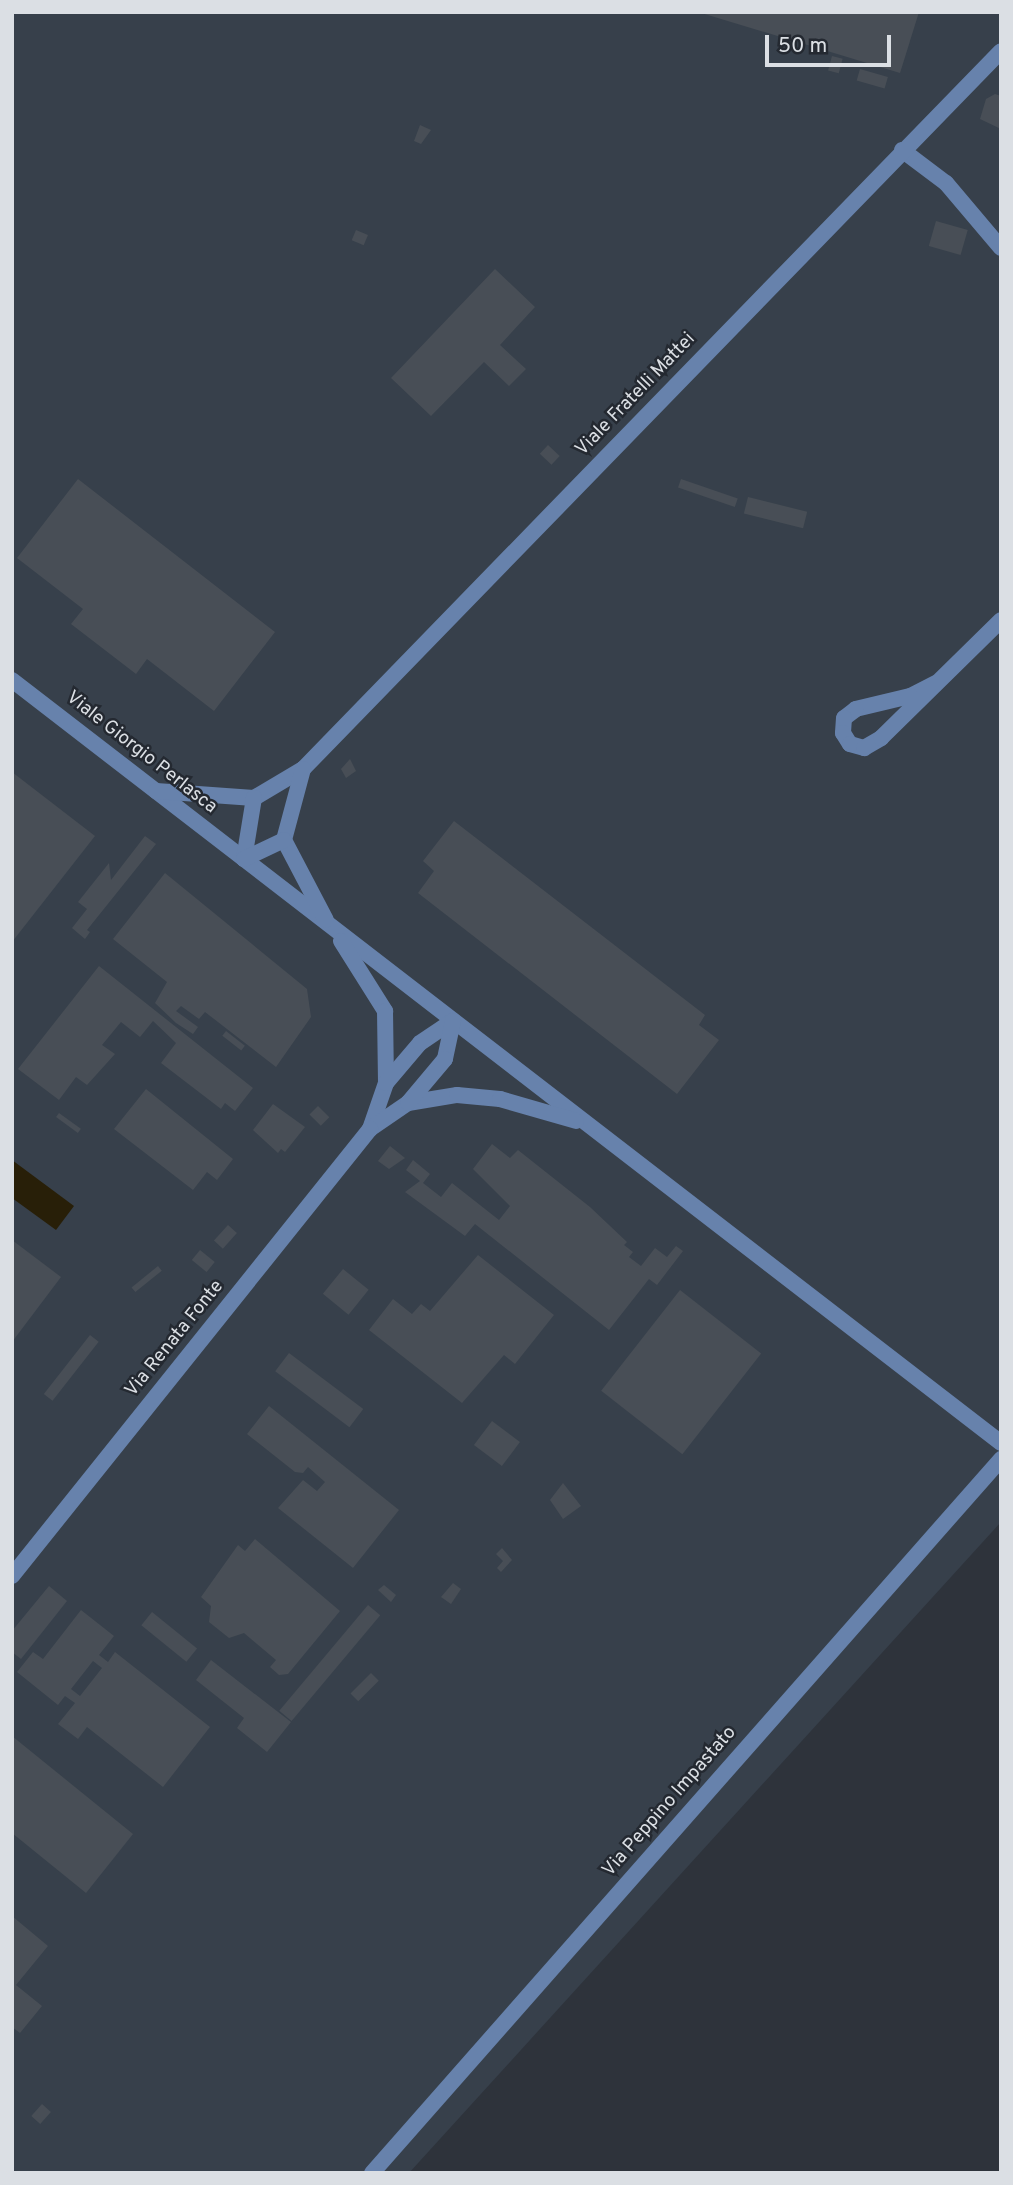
<!DOCTYPE html>
<style>
body{margin:0}
#map{position:relative;width:1013px;height:2185px;overflow:hidden;background:#2e333b;font-family:Overpass,sans-serif}
div>[style]{position:absolute}
.built>*{inset:0;background:#37404b}
.water>*{inset:0;background:#281f08}
.building>*{inset:0;background:#484e56;transform-origin:0 0}
.minor>*{height:16px;margin:-8px;padding:0 8px;transform-origin:8px;border-radius:8px;background:#6782ac}
span{translate:-50% -50%;white-space:nowrap;text-align:center;line-height:1.15;-webkit-text-stroke:5px #242931;paint-order:stroke}
.street-label{font-size:19px;color:#dbdfe4}
.frame{position:absolute;inset:0;border:14px solid #dbdfe4;pointer-events:none}
.scale{position:absolute;left:765px;top:35px;width:126px;height:32px;box-sizing:border-box;border:4px solid #dbdfe4;border-top:0;padding-left:9px;font-size:21px;line-height:24px;white-space:nowrap;color:#dbdfe4;-webkit-text-stroke:5px #242931;paint-order:stroke}
</style>
<div id="map">
<div class="built">
<div style="clip-path:polygon(12px 12px,1001px 12px,1001px 1522px,409px 2173px,12px 2173px)"></div>
</div>
<div class="water">
<div style="clip-path:polygon(12px 1160px,74px 1206px,56px 1230px,12px 1198px)"></div>
</div>
<div class="building">
<div style="clip-path:polygon(698px 12px,919px 12px,900px 73px)"></div>
<div style="left:832px;top:56px;width:11px;height:15px;rotate:15deg"></div>
<div style="left:860px;top:69px;width:29px;height:12px;rotate:16deg"></div>
<div style="clip-path:polygon(995px 94px,1001px 96px,1001px 129px,980px 119px,986px 99px)"></div>
<div style="clip-path:polygon(420px 125px,431px 130px,421px 144px,414px 141px)"></div>
<div style="left:936px;top:221px;width:33px;height:26px;rotate:16deg"></div>
<div style="left:356px;top:230px;width:13px;height:11px;rotate:23deg"></div>
<div style="clip-path:polygon(495px 269px,535px 307px,500px 345px,526px 369px,509px 386px,484px 362px,431px 416px,391px 378px)"></div>
<div style="left:548px;top:445px;width:16px;height:12px;rotate:43deg"></div>
<div style="clip-path:polygon(78px 479px,275px 632px,214px 711px,147px 659px,136px 674px,71px 624px,83px 609px,17px 558px)"></div>
<div style="left:681px;top:479px;width:60px;height:9px;rotate:19deg"></div>
<div style="left:748px;top:497px;width:61px;height:17px;rotate:14deg"></div>
<div style="clip-path:polygon(350px 759px,356px 771px,346px 778px,341px 769px)"></div>
<div style="clip-path:polygon(12px 772px,95px 836px,12px 942px)"></div>
<div style="clip-path:polygon(454px 821px,705px 1015px,699px 1025px,719px 1040px,677px 1094px,418px 893px,434px 871px,423px 861px)"></div>
<div style="clip-path:polygon(145px 836px,156px 844px,87px 930px,90px 932px,85px 939px,72px 928px,87px 909px,78px 902px,109px 863px,111px 880px)"></div>
<div style="clip-path:polygon(165px 873px,307px 989px,311px 1017px,276px 1067px,205px 1012px,199px 1019px,181px 1006px,176px 1011px,198px 1027px,193px 1034px,176px 1023px,155px 1003px,167px 982px,113px 939px)"></div>
<div style="clip-path:polygon(99px 966px,253px 1088px,235px 1111px,225px 1103px,221px 1109px,161px 1063px,176px 1043px,153px 1021px,140px 1037px,121px 1022px,102px 1045px,115px 1054px,87px 1085px,76px 1077px,59px 1100px,18px 1069px)"></div>
<div style="left:226px;top:1031px;width:24px;height:6px;rotate:38deg"></div>
<div style="clip-path:polygon(146px 1089px,233px 1159px,217px 1180px,207px 1172px,193px 1190px,114px 1129px)"></div>
<div style="clip-path:polygon(273px 1104px,305px 1127px,285px 1152px,281px 1149px,278px 1153px,253px 1130px)"></div>
<div style="left:318px;top:1106px;width:16px;height:12px;rotate:45deg"></div>
<div style="left:59px;top:1113px;width:27px;height:5px;rotate:36deg"></div>
<div style="clip-path:polygon(492px 1144px,510px 1158px,518px 1150px,590px 1207px,627px 1242px,624px 1245px,633px 1252px,629px 1257px,641px 1266px,655px 1248px,667px 1257px,676px 1246px,683px 1251px,657px 1285px,649px 1279px,609px 1330px,475px 1224px,465px 1236px,405px 1192px,420px 1181px,406px 1170px,413px 1160px,430px 1174px,423px 1183px,441px 1197px,452px 1183px,499px 1220px,510px 1206px,473px 1169px)"></div>
<div style="clip-path:polygon(390px 1146px,405px 1158px,389px 1169px,378px 1161px)"></div>
<div style="left:228px;top:1225px;width:12px;height:21px;rotate:42deg"></div>
<div style="clip-path:polygon(12px 1240px,61px 1277px,12px 1342px)"></div>
<div style="left:200px;top:1250px;width:19px;height:13px;rotate:39deg"></div>
<div style="clip-path:polygon(478px 1255px,554px 1315px,515px 1364px,504px 1355px,462px 1403px,369px 1330px,393px 1299px,412px 1314px,421px 1304px,430px 1311px)"></div>
<div style="left:158px;top:1266px;width:6px;height:34px;rotate:51deg"></div>
<div style="left:343px;top:1269px;width:33px;height:32px;rotate:39deg"></div>
<div style="left:680px;top:1290px;width:103px;height:128px;rotate:38deg"></div>
<div style="left:90px;top:1335px;width:11px;height:75px;rotate:38deg"></div>
<div style="left:289px;top:1353px;width:93px;height:23px;rotate:37deg"></div>
<div style="clip-path:polygon(269px 1406px,399px 1510px,353px 1568px,278px 1508px,303px 1480px,317px 1491px,325px 1482px,308px 1467px,303px 1473px,295px 1472px,247px 1434px)"></div>
<div style="left:492px;top:1421px;width:35px;height:30px;rotate:37deg"></div>
<div style="clip-path:polygon(563px 1483px,581px 1506px,563px 1519px,550px 1500px)"></div>
<div style="clip-path:polygon(255px 1539px,340px 1611px,288px 1674px,279px 1675px,270px 1667px,276px 1660px,244px 1633px,229px 1638px,209px 1622px,211px 1606px,201px 1597px,238px 1545px,245px 1551px)"></div>
<div style="clip-path:polygon(502px 1548px,512px 1560px,501px 1572px,497px 1568px,503px 1561px,496px 1554px)"></div>
<div style="clip-path:polygon(453px 1583px,461px 1589px,451px 1604px,441px 1597px)"></div>
<div style="clip-path:polygon(384px 1585px,396px 1595px,391px 1602px,378px 1590px)"></div>
<div style="clip-path:polygon(49px 1586px,67px 1601px,21px 1659px,12px 1652px,12px 1631px)"></div>
<div style="left:368px;top:1605px;width:16px;height:138px;rotate:40deg"></div>
<div style="clip-path:polygon(evenodd,81px 1610px,114px 1636px,99px 1655px,108px 1662px,115px 1652px,210px 1727px,163px 1787px,87px 1727px,78px 1739px,58px 1724px,75px 1703px,65px 1696px,58px 1705px,17px 1672px,33px 1652px,43px 1659px,81px 1610px,93px 1661px,102px 1668px,80px 1696px,71px 1689px,93px 1661px)"></div>
<div style="left:152px;top:1612px;width:58px;height:17px;rotate:39deg"></div>
<div style="clip-path:polygon(211px 1660px,291px 1722px,267px 1752px,237px 1728px,244px 1718px,196px 1680px)"></div>
<div style="left:371px;top:1673px;width:11px;height:29px;rotate:45deg"></div>
<div style="clip-path:polygon(12px 1736px,133px 1834px,86px 1893px,12px 1833px)"></div>
<div style="clip-path:polygon(12px 1916px,48px 1946px,16px 1985px,42px 2006px,20px 2033px,12px 2027px)"></div>
<div style="left:42px;top:2104px;width:12px;height:16px;rotate:42deg"></div>
</div>
<div class="minor">
<div style="left:902px;top:150px;width:55px;rotate:36.9deg"></div>
<div style="left:946px;top:183px;width:85px;rotate:49.8deg"></div>
<div style="left:12px;top:680px;width:1249px;rotate:37.65deg"></div>
<div style="left:936px;top:683px;width:29px;rotate:153deg"></div>
<div style="left:910px;top:696px;width:56px;rotate:166.5deg"></div>
<div style="left:856px;top:709px;width:15px;rotate:143deg"></div>
<div style="left:844px;top:718px;width:15px;rotate:94deg"></div>
<div style="left:843px;top:733px;width:13px;rotate:58deg"></div>
<div style="left:850px;top:744px;width:15px;rotate:16deg"></div>
<div style="left:864px;top:748px;width:20px;rotate:-30deg"></div>
<div style="left:881px;top:738px;width:168px;rotate:-44.5deg"></div>
<div style="left:303px;top:769px;width:1001px;rotate:-45.81deg"></div>
<div style="left:156px;top:791px;width:98px;rotate:4.1deg"></div>
<div style="left:254px;top:798px;width:57px;rotate:-30.6deg"></div>
<div style="left:303px;top:769px;width:73px;rotate:105deg"></div>
<div style="left:284px;top:840px;width:90px;rotate:62.3deg"></div>
<div style="left:244px;top:859px;width:62px;rotate:-80.7deg"></div>
<div style="left:244px;top:859px;width:44px;rotate:-25.4deg"></div>
<div style="left:341px;top:941px;width:83px;rotate:57.8deg"></div>
<div style="left:385px;top:1011px;width:72px;rotate:89.2deg"></div>
<div style="left:386px;top:1083px;width:49px;rotate:109.2deg"></div>
<div style="left:370px;top:1129px;width:46px;rotate:-34.4deg"></div>
<div style="left:408px;top:1103px;width:50px;rotate:-9.3deg"></div>
<div style="left:457px;top:1095px;width:43px;rotate:5.3deg"></div>
<div style="left:500px;top:1099px;width:79px;rotate:16.1deg"></div>
<div style="left:386px;top:1083px;width:52px;rotate:-49.6deg"></div>
<div style="left:420px;top:1043px;width:40px;rotate:-34deg"></div>
<div style="left:453px;top:1021px;width:39px;rotate:102deg"></div>
<div style="left:445px;top:1059px;width:57px;rotate:130.1deg"></div>
<div style="left:12px;top:1576px;width:573px;rotate:-51.31deg"></div>
<div style="left:372px;top:2173px;width:952px;rotate:-48.62deg"></div>
</div>
<div class="street-label">
<span style="left:636px;top:395px;rotate:-46deg">Viale Fratelli Mattei</span>
<span style="left:141px;top:753px;rotate:38deg">Viale Giorgio Perlasca</span>
<span style="left:175px;top:1339px;rotate:-51deg">Via Renata Fonte</span>
<span style="left:670px;top:1802px;rotate:-49deg">Via Peppino Impastato</span>
</div>
<div class="frame"></div>
<div class="scale">50 m</div>
</div>
